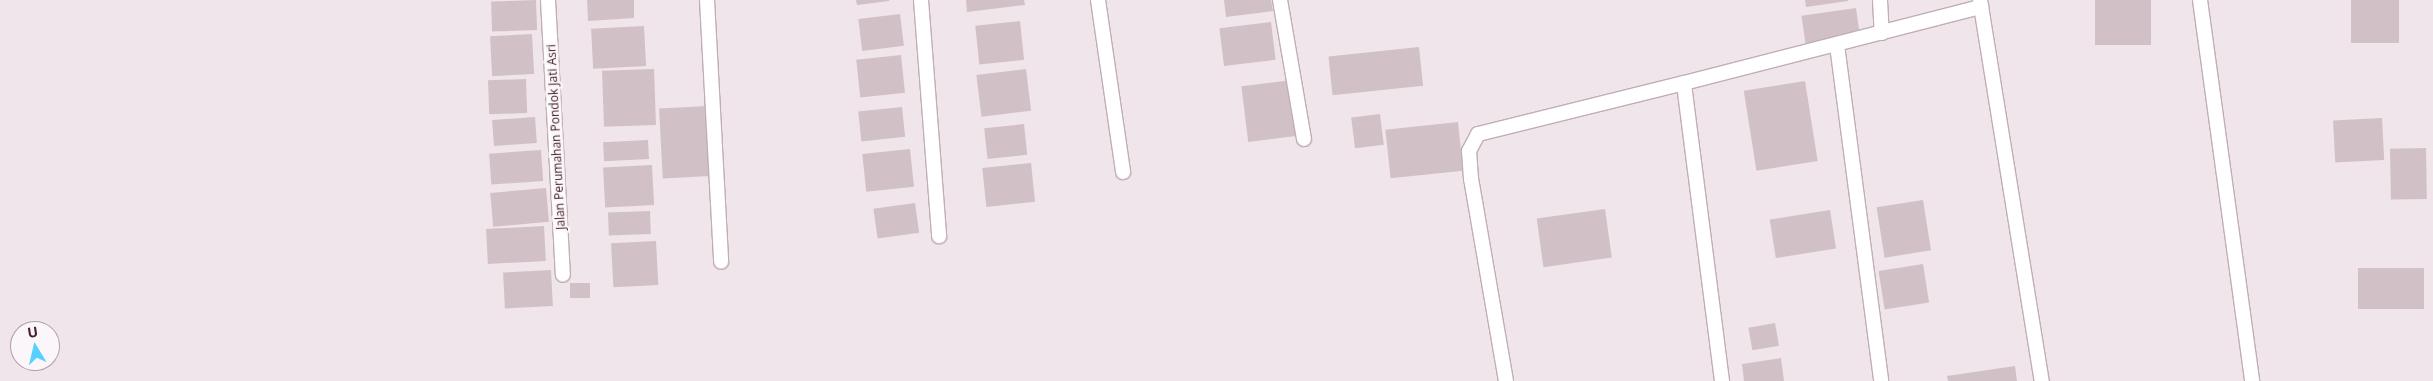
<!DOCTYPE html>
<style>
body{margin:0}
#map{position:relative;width:2433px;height:381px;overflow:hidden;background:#f0e5ea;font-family:"Open Sans",sans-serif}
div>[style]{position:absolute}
.building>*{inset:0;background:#d1c1c7;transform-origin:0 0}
.roads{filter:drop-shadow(1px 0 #c0aeb4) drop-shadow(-1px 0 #c0aeb4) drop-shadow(0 1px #c0aeb4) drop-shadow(0 -1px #c0aeb4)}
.minor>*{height:14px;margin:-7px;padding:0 7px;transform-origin:7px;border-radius:7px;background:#fff}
span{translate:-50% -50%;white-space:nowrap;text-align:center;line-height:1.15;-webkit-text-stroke:5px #fbf6f9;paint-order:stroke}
.street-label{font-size:12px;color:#44222a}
.north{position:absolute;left:10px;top:321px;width:50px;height:50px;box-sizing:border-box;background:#fbf6f9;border:1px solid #b2a1a6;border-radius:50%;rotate:351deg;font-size:14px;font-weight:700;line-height:20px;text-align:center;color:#44222a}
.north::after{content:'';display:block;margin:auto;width:18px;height:22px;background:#54d1ff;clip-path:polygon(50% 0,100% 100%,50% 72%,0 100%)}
</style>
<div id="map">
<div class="building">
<div style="left:536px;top:0;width:30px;height:45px;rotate:88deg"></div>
<div style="clip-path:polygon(587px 0,634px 0,634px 18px,588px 21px)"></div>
<div style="clip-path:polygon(856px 0,889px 0,889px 1px,857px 5px)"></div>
<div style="clip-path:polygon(966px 0,1024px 0,1025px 5px,967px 12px)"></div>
<div style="clip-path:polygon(1224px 0,1271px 0,1273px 11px,1226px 17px)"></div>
<div style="clip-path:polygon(1805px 0,1848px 0,1848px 1px,1806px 7px)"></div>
<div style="left:2095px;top:0;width:56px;height:45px"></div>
<div style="left:2351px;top:0;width:48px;height:43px"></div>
<div style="left:1856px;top:8px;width:29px;height:55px;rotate:82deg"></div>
<div style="left:900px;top:14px;width:32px;height:42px;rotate:83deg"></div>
<div style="left:1020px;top:21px;width:39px;height:45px;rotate:84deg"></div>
<div style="left:1271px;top:22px;width:38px;height:52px;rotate:83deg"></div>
<div style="left:644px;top:26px;width:40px;height:53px;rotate:87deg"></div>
<div style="left:532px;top:34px;width:40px;height:42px;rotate:87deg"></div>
<div style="left:1419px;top:47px;width:39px;height:91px;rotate:84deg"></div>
<div style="left:901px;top:55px;width:38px;height:45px;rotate:84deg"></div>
<div style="left:654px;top:69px;width:56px;height:52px;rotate:88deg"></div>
<div style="left:1026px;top:69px;width:42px;height:50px;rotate:83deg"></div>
<div style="left:526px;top:79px;width:34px;height:38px;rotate:88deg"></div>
<div style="left:1293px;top:80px;width:56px;height:52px;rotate:83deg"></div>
<div style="left:1805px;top:81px;width:81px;height:62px;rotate:81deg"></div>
<div style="left:707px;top:106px;width:70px;height:48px;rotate:87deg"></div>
<div style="left:902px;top:107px;width:30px;height:44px;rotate:84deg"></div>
<div style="left:1380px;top:114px;width:31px;height:29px;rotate:83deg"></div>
<div style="left:535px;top:117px;width:26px;height:43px;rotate:86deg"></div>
<div style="left:2382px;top:118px;width:42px;height:49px;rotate:87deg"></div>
<div style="left:1458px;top:122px;width:49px;height:73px;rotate:84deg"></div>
<div style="left:1024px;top:124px;width:31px;height:40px;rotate:84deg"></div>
<div style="left:648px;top:140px;width:19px;height:45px;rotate:87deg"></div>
<div style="left:2426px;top:148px;width:51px;height:36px;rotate:89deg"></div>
<div style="left:910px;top:149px;width:38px;height:48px;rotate:84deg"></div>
<div style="left:541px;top:150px;width:31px;height:52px;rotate:86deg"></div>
<div style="left:1031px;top:163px;width:39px;height:49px;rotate:84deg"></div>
<div style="left:652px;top:165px;width:40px;height:49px;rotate:87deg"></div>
<div style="left:546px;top:188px;width:34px;height:56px;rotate:85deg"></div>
<div style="left:1923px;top:200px;width:51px;height:47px;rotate:81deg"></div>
<div style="left:915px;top:203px;width:30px;height:42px;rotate:82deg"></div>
<div style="left:1605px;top:209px;width:49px;height:69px;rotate:82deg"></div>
<div style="left:1830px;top:210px;width:39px;height:61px;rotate:81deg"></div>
<div style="left:650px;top:211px;width:23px;height:42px;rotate:88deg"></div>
<div style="left:544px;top:226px;width:35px;height:58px;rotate:87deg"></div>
<div style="left:656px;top:241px;width:44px;height:45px;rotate:87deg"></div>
<div style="left:1923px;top:264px;width:39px;height:45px;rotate:81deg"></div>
<div style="left:2424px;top:268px;width:41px;height:66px;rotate:90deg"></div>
<div style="left:551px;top:270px;width:36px;height:48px;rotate:87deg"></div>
<div style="left:570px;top:283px;width:20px;height:15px"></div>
<div style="left:1775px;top:323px;width:23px;height:27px;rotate:80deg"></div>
<div style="clip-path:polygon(1781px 358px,1784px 381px,1744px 381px,1742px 364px)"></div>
<div style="clip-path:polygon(2015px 366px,2017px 381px,1948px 381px,1947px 376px)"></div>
</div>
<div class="roads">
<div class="minor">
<div style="left:548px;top:0;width:275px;rotate:86.9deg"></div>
<div style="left:707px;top:0;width:262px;rotate:86.9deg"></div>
<div style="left:921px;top:0;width:237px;rotate:85.6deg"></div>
<div style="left:1098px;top:0;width:174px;rotate:81.7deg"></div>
<div style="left:1280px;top:0;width:141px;rotate:80.2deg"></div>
<div style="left:1880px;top:0;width:33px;rotate:87deg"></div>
<div style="left:1980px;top:0;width:386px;rotate:80.8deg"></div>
<div style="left:2200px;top:0;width:385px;rotate:82.2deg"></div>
<div style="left:1837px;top:45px;width:339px;rotate:82.5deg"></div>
<div style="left:1506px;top:381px;width:205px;rotate:-99.8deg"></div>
<div style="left:1471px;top:179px;width:28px;rotate:-94deg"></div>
<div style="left:1469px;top:151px;width:19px;rotate:-62deg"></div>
<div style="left:1478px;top:134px;width:212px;rotate:-13.9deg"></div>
<div style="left:1722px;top:381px;width:300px;rotate:-97.3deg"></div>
<div style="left:1684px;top:83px;width:307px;rotate:-14.4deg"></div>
</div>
</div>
<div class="street-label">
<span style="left:556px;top:137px;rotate:-93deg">Jalan Perumahan Pondok Jati Asri</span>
</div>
<div class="north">U</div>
</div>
